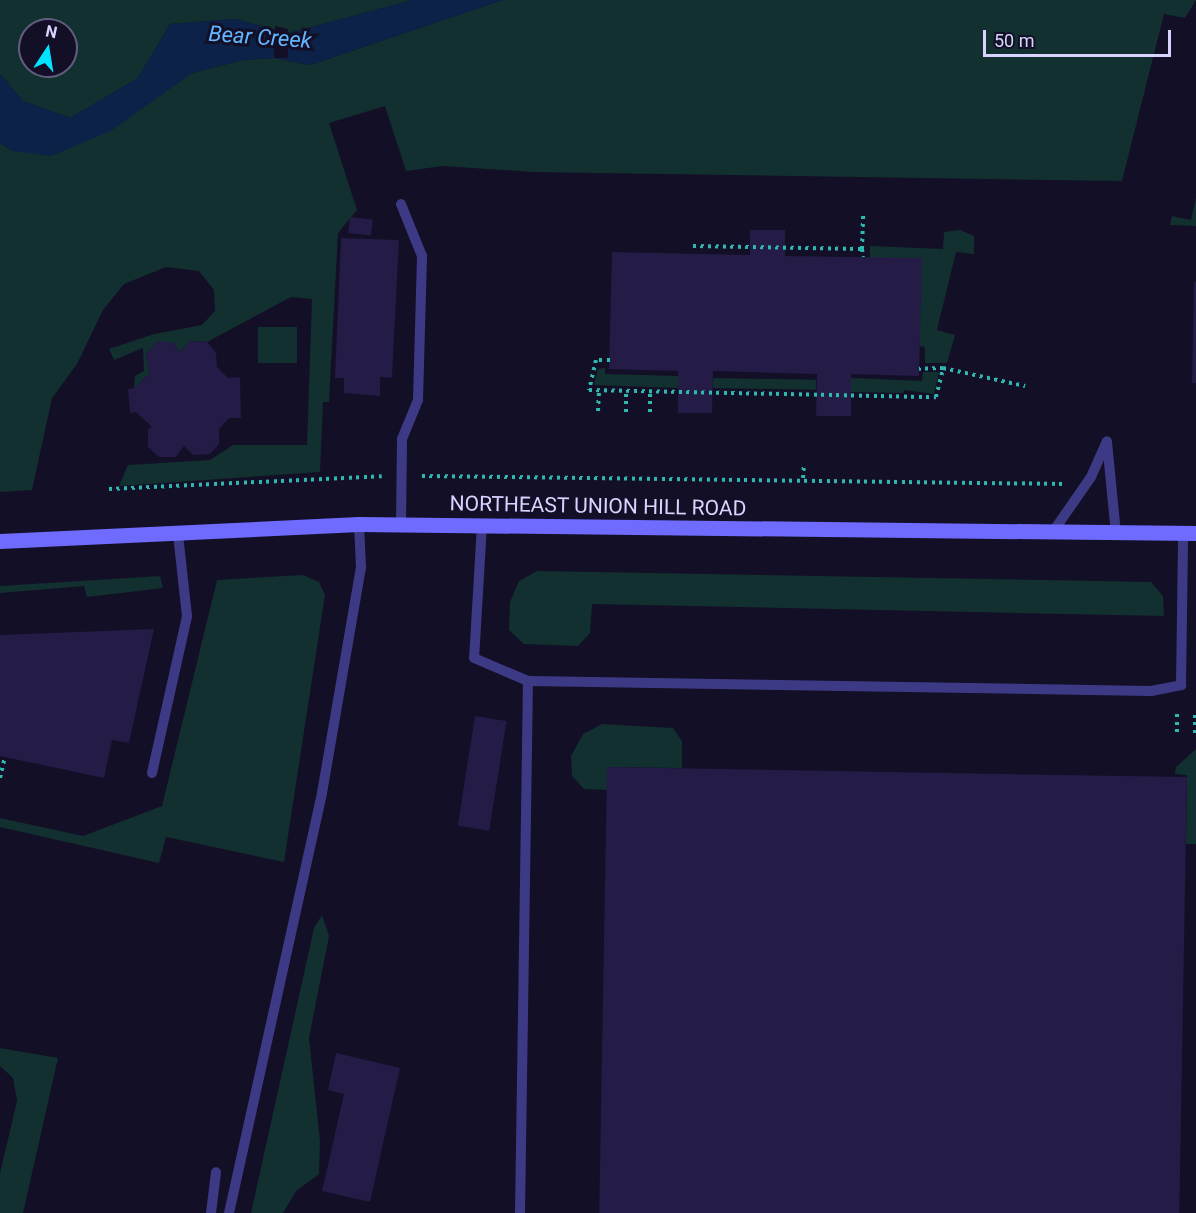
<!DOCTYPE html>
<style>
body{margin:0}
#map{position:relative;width:1196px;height:1213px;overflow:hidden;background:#130f26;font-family:Roboto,sans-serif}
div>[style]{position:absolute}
.green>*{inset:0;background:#12302f;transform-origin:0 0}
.water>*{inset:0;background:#0c2248}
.pier>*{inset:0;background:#130f26}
.building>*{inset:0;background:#241b47;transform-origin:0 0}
.path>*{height:4px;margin-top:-2px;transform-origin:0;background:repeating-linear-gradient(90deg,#2fb8b0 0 3px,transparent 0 7.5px)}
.service>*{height:10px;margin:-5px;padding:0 5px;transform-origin:5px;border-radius:5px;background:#3d3a85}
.secondary>*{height:15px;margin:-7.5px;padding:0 7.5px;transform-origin:7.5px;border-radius:7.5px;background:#6f6bff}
span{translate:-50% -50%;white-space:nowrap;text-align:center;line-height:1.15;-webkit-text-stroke:6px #130f26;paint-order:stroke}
.street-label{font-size:21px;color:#d9d4ff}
.water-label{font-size:22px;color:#62b6ff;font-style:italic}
.north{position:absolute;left:18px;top:18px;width:60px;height:60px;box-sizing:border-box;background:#130f26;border:2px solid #625e7d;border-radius:50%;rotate:12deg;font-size:16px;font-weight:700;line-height:24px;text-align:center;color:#d9d4ff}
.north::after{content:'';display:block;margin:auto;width:21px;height:27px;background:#00e5ff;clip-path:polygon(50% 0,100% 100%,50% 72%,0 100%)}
.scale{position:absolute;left:983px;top:30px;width:188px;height:27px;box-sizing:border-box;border:3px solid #d9d4ff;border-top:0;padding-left:8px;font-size:18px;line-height:21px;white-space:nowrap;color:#d9d4ff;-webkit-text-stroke:4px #130f26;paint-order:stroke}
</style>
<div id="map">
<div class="green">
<div style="clip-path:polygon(evenodd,0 0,413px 0,289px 33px,235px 19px,170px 24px,138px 78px,70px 118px,23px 101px,0 74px,0 0,30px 30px,66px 30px,66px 66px,30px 66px,30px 30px)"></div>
<div style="clip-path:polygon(503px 0,1196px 0,1185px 18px,1164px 14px,1122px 181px,533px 172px,443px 166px,406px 171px,385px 106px,329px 123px,357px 210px,338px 233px,329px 402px,323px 402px,320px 472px,119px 486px,128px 465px,210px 460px,233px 445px,307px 445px,312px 299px,291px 297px,207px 342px,191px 341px,180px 352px,172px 342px,157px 342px,146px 354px,150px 373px,134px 388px,135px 376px,144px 371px,143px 348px,114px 360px,109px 349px,154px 334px,202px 325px,215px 311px,214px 290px,199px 271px,166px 267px,124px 284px,103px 310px,77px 364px,52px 398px,32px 490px,0 492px,0 143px,12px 151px,163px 93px,192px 73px,243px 60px,274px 58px,310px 65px)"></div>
<div style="clip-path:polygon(1196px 197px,1196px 226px,1170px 225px,1172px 216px,1191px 220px)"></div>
<div style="clip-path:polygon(960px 230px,974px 236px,974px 254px,956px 252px,937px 330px,955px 335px,947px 363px,925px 363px,925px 347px,920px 346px,870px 257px,870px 246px,943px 249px,944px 232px)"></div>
<div style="left:258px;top:327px;width:39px;height:36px"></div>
<div style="clip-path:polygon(605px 368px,605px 374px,678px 376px,678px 388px,594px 385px,598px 369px)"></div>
<div style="clip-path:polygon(923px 372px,939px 372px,934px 394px,904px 390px,903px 393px,851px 392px,851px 378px,922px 381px)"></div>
<div style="left:713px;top:378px;width:103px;height:10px;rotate:1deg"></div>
<div style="clip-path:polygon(537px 571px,1151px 582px,1163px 596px,1164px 616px,592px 604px,590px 633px,578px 646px,524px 644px,509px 630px,510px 602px,519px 581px)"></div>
<div style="clip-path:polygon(303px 575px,319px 582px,325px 595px,284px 862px,166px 837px,159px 863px,0 827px,0 818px,83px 836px,162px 806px,217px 580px)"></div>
<div style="clip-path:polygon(160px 576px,163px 588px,87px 597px,84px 586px,0 593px,0 586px)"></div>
<div style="clip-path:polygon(602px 724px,673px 728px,682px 741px,682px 768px,607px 767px,607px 790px,584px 789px,572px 776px,571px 756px,583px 734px)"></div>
<div style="clip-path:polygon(1196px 749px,1196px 844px,1186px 844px,1187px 775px,1175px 774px,1176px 767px)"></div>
<div style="clip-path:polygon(322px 915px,329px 936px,309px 1038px,320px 1141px,319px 1174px,296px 1191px,283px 1213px,251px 1213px,314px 928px)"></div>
<div style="clip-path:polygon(0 1048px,58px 1058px,23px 1213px,0 1213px,0 1173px,17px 1101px,13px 1078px,0 1066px)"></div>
</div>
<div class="water">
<div style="clip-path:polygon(413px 0,503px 0,310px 65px,274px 58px,243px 60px,192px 73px,111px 131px,51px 156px,12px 151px,0 143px,0 74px,23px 101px,70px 118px,138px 78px,170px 24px,235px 19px,289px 33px)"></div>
</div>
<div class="pier">
<div style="clip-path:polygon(275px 26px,288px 29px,288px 58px,274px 58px)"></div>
</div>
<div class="building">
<div style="left:350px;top:217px;width:23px;height:16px;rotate:7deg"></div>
<div style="clip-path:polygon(750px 230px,785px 230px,785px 256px,922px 258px,919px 376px,851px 374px,851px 416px,816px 416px,817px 374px,713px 371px,712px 413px,678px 413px,678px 371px,609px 369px,612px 252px,750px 255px)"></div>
<div style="clip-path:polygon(341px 238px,399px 240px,392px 378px,380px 377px,380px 396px,344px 393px,344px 378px,335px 378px)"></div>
<div style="clip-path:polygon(1194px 282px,1196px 282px,1196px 383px,1192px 383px)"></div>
<div style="clip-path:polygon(191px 341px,207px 342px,216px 353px,217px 367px,228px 378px,240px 377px,241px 418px,229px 418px,219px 429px,219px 444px,210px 454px,193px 455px,184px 446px,176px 457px,159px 457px,148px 447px,148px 429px,152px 427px,136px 412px,130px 413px,128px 389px,134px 388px,150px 373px,146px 354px,157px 342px,172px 342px,180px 352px)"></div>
<div style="clip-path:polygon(154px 629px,129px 743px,112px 740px,104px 778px,0 756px,0 635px)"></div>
<div style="left:475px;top:716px;width:32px;height:111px;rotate:9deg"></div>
<div style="left:607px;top:767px;width:580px;height:446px;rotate:1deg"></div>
<div style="clip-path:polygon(336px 1053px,400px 1068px,370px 1202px,322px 1191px,344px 1094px,328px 1090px)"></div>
</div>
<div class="path">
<div style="left:693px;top:246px;width:169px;rotate:1deg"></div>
<div style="left:862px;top:249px;width:8px;rotate:83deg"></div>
<div style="left:862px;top:249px;width:33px;rotate:-88deg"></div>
<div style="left:610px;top:360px;width:14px;rotate:180deg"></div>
<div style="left:596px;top:360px;width:31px;rotate:103deg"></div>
<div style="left:589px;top:390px;width:347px;rotate:1.2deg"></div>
<div style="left:936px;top:397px;width:30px;rotate:-76deg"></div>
<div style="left:943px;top:368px;width:24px;rotate:178deg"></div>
<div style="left:943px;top:368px;width:84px;rotate:12.4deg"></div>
<div style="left:598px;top:411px;width:21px;rotate:-87deg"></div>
<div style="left:626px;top:412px;width:21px;rotate:-90deg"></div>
<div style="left:650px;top:412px;width:21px;rotate:-90deg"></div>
<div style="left:422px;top:476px;width:644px;rotate:0.71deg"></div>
<div style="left:803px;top:478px;width:13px;rotate:-86deg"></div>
<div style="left:109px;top:489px;width:273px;rotate:-2.7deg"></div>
<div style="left:1177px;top:714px;width:19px;rotate:90deg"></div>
<div style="left:1195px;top:733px;width:19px;rotate:-90deg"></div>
<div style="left:0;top:778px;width:22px;rotate:-77deg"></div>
</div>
<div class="service">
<div style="left:1107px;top:442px;width:91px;rotate:84.4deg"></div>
<div style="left:401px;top:524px;width:85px;rotate:-89.3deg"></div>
<div style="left:402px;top:439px;width:42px;rotate:-67.7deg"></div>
<div style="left:418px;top:400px;width:144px;rotate:-88.4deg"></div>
<div style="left:422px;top:256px;width:56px;rotate:-112deg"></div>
<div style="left:482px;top:525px;width:133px;rotate:93.4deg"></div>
<div style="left:474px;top:658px;width:59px;rotate:23.1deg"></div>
<div style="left:1052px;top:533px;width:68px;rotate:-55.1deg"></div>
<div style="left:1091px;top:477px;width:39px;rotate:-66deg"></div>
<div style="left:152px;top:773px;width:161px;rotate:-77.4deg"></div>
<div style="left:187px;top:616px;width:82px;rotate:-96.3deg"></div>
<div style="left:211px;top:1213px;width:41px;rotate:-83deg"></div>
<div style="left:229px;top:1213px;width:430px;rotate:-77.5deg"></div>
<div style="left:322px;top:793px;width:229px;rotate:-80.2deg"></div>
<div style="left:361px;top:567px;width:43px;rotate:-92.7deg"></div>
<div style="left:520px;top:1213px;width:532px;rotate:-89.14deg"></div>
<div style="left:528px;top:681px;width:623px;rotate:0.92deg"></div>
<div style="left:1151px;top:691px;width:31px;rotate:-11deg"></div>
<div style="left:1181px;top:685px;width:152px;rotate:-89.2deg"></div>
</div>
<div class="secondary">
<div style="left:0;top:541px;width:359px;rotate:-2.7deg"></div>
<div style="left:359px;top:524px;width:837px;rotate:0.62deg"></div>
</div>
<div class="street-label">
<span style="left:598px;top:506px;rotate:1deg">NORTHEAST UNION HILL ROAD</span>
</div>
<div class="water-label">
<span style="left:260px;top:37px;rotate:4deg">Bear Creek</span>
</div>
<div class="north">N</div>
<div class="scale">50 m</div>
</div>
